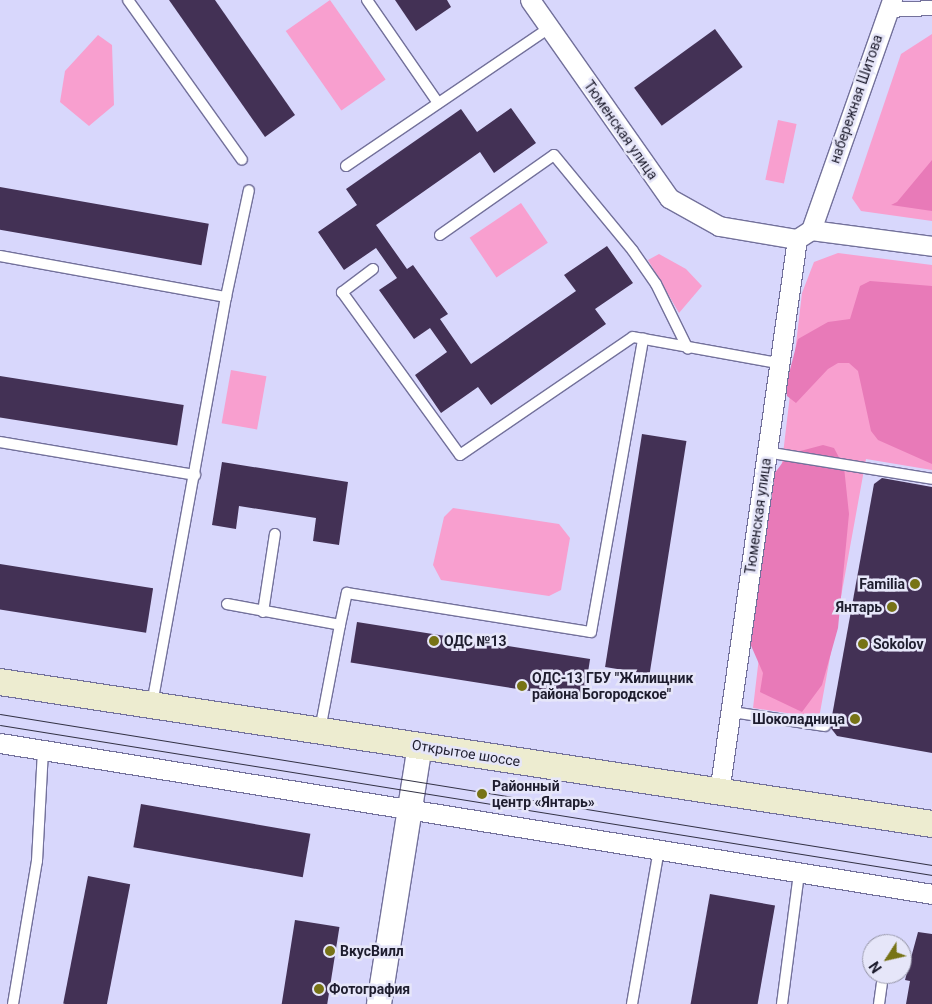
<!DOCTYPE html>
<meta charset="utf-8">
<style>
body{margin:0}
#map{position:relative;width:932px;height:1004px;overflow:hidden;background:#d8d7fc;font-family:Roboto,sans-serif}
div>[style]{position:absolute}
.green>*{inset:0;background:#f89fcf;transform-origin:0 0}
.forest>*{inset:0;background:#e87ab8}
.building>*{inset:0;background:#433155;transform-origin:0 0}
.roads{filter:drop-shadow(1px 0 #73719b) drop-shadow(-1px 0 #73719b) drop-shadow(0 1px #73719b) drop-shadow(0 -1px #73719b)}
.service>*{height:10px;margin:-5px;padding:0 5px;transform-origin:5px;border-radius:5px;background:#fff}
.pedestrian>*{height:14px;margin:-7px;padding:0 7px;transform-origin:7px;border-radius:7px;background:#fff}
.minor>*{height:19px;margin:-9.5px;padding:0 9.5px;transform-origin:9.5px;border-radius:9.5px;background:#fff}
.tertiary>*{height:24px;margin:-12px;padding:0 12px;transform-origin:12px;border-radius:12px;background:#fff}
.secondary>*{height:26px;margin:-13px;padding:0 13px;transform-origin:13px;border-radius:13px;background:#edecd0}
.tram>*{height:1px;margin:-0.5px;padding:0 0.5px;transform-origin:0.5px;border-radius:0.5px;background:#323144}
.dots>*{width:14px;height:14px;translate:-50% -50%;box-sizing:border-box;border:2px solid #e6e6f9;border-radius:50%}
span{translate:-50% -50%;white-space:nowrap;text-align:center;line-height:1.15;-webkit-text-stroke:5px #e6e6f9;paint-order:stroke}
.street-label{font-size:14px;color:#1e1d2e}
.poi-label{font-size:14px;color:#1e1d2e;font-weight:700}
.right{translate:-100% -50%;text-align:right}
.left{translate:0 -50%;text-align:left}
.north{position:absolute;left:862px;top:934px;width:50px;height:50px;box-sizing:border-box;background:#e6e6f9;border:1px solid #9696a8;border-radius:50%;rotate:235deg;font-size:14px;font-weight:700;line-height:20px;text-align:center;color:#1e1d2e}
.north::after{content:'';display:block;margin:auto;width:18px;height:22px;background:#777316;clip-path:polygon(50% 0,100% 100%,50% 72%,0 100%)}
</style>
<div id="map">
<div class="green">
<div style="left:330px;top:0;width:97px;height:54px;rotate:55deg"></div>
<div style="clip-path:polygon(932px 34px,932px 221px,861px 211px,852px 198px,901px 54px)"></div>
<div style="clip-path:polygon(98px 35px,112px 45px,114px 105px,89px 126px,60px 102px,65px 71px)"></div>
<div style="left:778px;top:120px;width:19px;height:61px;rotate:12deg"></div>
<div style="left:521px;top:203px;width:48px;height:62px;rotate:56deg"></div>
<div style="clip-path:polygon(838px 253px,932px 265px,932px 470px,866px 459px,819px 718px,753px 708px,802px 293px,814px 262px)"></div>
<div style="clip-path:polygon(659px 254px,686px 269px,702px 286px,679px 313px,648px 260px)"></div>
<div style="left:231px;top:370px;width:36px;height:54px;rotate:10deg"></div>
<div style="clip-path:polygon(453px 508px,559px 524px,570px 538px,561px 590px,549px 596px,441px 580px,433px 565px,444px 517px)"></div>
</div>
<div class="forest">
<div style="clip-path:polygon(932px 160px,932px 211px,891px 205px,897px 202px)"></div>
<div style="clip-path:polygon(870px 281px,932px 286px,932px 464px,878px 440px,871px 431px,858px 371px,849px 363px,838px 363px,828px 369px,796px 403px,787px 396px,786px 385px,798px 339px,828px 322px,850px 319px,860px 286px)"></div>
<div style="clip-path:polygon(823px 445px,834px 448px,844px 467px,849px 514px,838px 628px,822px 685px,802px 712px,760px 692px,763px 673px,749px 641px,768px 482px,789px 454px)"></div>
</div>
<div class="building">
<div style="clip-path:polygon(169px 0,215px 0,295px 115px,265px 137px)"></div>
<div style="clip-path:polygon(395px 0,447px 0,451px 7px,416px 31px)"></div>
<div style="left:715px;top:29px;width:47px;height:100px;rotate:54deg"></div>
<div style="clip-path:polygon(511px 108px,536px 143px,494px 173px,480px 152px,376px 225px,407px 269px,413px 265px,448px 314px,440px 319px,471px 364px,576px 291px,564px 275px,607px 246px,633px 283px,595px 309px,606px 324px,491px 405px,478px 387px,441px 413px,415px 375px,447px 352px,430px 328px,414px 339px,379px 290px,397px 278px,376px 248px,344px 270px,318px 232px,357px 205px,346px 189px,461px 109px,477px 132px)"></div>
<div style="left:0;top:187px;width:212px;height:42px;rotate:10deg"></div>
<div style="left:0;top:376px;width:186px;height:41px;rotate:9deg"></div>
<div style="left:642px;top:434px;width:45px;height:236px;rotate:9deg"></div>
<div style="clip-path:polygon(222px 462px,348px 482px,339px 545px,313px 541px,316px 518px,239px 506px,236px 529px,212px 525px)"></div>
<div style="clip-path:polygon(882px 478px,932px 487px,932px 753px,837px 736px,830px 727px,874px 484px)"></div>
<div style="left:0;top:564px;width:155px;height:45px;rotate:9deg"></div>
<div style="left:357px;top:622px;width:236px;height:41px;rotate:9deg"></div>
<div style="left:141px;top:804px;width:172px;height:44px;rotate:10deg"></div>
<div style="left:88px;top:876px;width:43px;height:130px;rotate:11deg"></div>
<div style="left:710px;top:894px;width:66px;height:112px;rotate:10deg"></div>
<div style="left:295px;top:920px;width:45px;height:85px;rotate:9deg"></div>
<div style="clip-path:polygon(918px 932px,932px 934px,932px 1004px,906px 1004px,910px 981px,905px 980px)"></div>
</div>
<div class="roads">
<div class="service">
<div style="left:128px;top:0;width:196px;rotate:54.5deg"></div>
<div style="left:367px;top:0;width:125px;rotate:55.4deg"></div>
<div style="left:346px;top:166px;width:245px;rotate:-34.2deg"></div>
<div style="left:440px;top:235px;width:139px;rotate:-35.1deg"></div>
<div style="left:554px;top:155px;width:124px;rotate:50.5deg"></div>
<div style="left:633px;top:251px;width:40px;rotate:55.1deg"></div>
<div style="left:656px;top:284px;width:72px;rotate:63.8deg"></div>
<div style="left:0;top:256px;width:230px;rotate:10.3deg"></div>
<div style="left:373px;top:269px;width:39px;rotate:143deg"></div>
<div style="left:342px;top:292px;width:201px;rotate:54.1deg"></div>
<div style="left:460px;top:455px;width:209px;rotate:-34.3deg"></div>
<div style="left:633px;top:337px;width:146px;rotate:10.2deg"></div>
<div style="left:0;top:442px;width:198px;rotate:9.6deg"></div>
<div style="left:766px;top:452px;width:168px;rotate:9.2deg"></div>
<div style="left:227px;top:604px;width:115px;rotate:10.5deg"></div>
<div style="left:340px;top:625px;width:107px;rotate:100.8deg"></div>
<div style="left:263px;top:612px;width:79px;rotate:-81.3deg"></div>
<div style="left:340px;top:625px;width:33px;rotate:-78deg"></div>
<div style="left:347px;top:593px;width:247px;rotate:9.1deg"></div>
<div style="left:591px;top:632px;width:298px;rotate:-79.9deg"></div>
<div style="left:152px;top:704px;width:414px;rotate:-79.7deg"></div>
<div style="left:226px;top:297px;width:109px;rotate:-77.9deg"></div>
<div style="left:732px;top:712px;width:94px;rotate:8.6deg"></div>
<div style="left:13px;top:1004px;width:145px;rotate:-80.5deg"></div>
<div style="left:37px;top:861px;width:111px;rotate:-86.9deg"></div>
<div style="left:632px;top:1004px;width:156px;rotate:-80.1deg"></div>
<div style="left:782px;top:1004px;width:132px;rotate:-82.6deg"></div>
<div style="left:879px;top:1004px;width:30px;rotate:-82deg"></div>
</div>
<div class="pedestrian">
<div style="left:888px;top:10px;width:44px;rotate:-2.6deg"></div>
</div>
<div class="minor">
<div style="left:530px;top:0;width:242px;rotate:54.9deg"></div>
<div style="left:669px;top:198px;width:57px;rotate:29.2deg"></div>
<div style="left:719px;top:226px;width:79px;rotate:9.5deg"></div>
<div style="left:797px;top:239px;width:17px;rotate:-33deg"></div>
<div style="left:811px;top:230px;width:122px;rotate:7.5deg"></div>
<div style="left:811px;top:230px;width:244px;rotate:-70.6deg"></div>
<div style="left:0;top:743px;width:944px;rotate:9.2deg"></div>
<div style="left:719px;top:793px;width:559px;rotate:-81.99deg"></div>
</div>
<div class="tertiary">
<div style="left:379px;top:1004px;width:261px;rotate:-81deg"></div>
</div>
<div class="secondary">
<div style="left:0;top:682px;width:943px;rotate:8.66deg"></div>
</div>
</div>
<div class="tram">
<div style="left:0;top:714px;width:944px;rotate:9.2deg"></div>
<div style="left:0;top:725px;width:944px;rotate:9.14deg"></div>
</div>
<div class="dots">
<div style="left:915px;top:584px;background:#777316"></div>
<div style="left:892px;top:607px;background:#777316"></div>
<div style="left:434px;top:641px;background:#777316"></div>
<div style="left:863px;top:644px;background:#777316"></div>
<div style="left:522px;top:686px;background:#777316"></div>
<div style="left:855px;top:719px;background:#777316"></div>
<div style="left:482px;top:794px;background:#777316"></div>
<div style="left:330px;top:951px;background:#777316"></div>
<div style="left:319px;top:989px;background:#777316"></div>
</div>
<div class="street-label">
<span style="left:856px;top:99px;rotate:-71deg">набережная Шитова</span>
<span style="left:621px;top:130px;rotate:55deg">Тюменская улица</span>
<span style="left:758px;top:516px;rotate:-82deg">Тюменская улица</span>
<span style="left:466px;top:753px;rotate:9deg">Открытое шоссе</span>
</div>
<div class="poi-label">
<span class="right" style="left:905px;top:584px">Familia</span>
<span class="right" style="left:882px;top:607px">Янтарь</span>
<span class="left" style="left:444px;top:641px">ОДС №13</span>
<span class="left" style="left:873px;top:644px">Sokolov</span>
<span class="left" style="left:532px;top:686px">ОДС-13 ГБУ "Жилищник<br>района Богородское"</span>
<span class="right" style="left:845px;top:719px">Шоколадница</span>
<span class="left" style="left:492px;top:794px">Районный<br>центр «Янтарь»</span>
<span class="left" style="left:340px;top:951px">ВкусВилл</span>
<span class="left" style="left:329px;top:989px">Фотография</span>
</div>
<div class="north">N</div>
</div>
